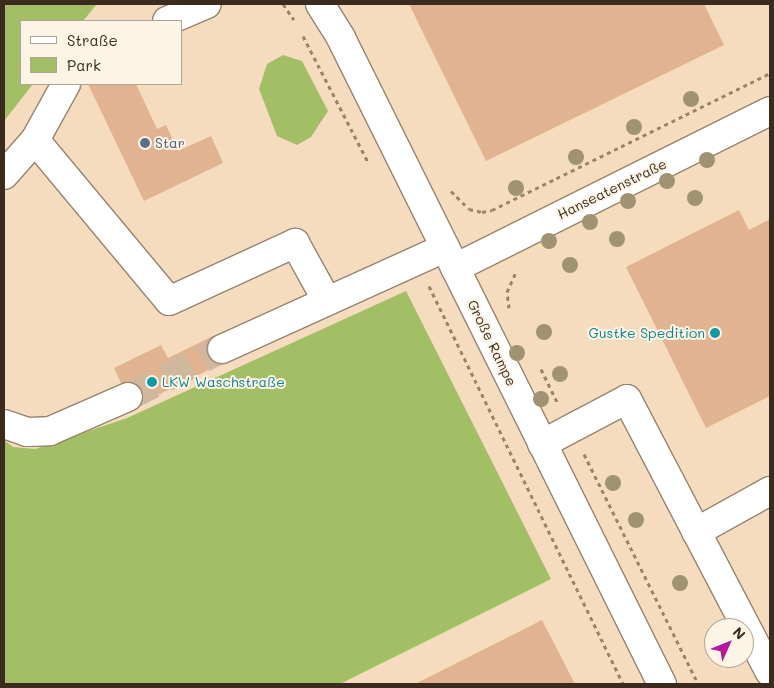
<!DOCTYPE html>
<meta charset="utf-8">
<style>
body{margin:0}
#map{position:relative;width:774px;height:688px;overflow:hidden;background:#f5dcbf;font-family:Mali,sans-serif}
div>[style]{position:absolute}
.green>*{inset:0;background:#a3bf66}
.building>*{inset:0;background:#e2b390}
.minor-tunnel>*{height:28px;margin-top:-14px;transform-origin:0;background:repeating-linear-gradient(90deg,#d0b89f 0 28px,transparent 0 42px)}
.path>*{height:3px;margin-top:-1.5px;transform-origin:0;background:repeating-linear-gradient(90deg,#98836e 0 4px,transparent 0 8px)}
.roads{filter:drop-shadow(1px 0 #98836e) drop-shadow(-1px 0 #98836e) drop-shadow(0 1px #98836e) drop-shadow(0 -1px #98836e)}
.minor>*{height:28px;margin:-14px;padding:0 14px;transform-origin:14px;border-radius:14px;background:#fff}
.trees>*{width:16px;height:16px;margin:-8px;border-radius:50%;background:#a09373}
.dots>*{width:14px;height:14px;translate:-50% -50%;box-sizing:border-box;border:2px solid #fcf5e5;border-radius:50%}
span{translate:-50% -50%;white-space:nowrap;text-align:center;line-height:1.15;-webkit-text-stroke:4px #fcf5e5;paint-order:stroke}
.service-label{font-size:14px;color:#4e5e75}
.left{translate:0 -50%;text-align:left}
.street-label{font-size:14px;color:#3b2a1e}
.culture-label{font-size:14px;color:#0d838f}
.right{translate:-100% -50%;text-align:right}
.frame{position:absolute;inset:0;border:5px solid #3b2a1e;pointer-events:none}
.legend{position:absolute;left:20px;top:20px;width:162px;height:65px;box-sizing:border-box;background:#fcf5e5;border:1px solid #afa495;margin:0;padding:6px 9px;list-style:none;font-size:15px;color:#3b2a1e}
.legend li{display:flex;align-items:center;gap:10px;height:25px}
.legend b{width:25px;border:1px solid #afa495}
.north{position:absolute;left:704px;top:618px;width:50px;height:50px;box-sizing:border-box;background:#fcf5e5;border:1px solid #afa495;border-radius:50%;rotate:46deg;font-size:14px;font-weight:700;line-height:20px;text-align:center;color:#3b2a1e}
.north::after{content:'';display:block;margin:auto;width:18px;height:22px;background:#b5179e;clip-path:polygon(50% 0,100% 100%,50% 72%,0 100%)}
</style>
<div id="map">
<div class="green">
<div style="clip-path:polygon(4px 4px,97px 4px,83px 21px,21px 21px,21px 84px,33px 84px,4px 121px)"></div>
<div style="clip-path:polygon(283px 55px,302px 61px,328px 111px,311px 137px,297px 145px,277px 136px,259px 89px,267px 64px)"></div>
<div style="clip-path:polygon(406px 291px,551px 579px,340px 684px,4px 684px,4px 440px,13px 447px,35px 449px,127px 418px)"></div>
</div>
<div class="building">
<div style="clip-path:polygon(409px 4px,704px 4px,724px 45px,486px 161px)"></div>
<div style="clip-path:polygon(88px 84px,136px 84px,157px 129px,166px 125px,178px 151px,211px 136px,223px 163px,144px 201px)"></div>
<div style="clip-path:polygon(739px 210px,749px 230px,770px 219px,770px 396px,706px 428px,626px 267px)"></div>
<div style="clip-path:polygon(215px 335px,207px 347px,208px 355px,220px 364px,142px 403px,142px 391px,138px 385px,121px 383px,114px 368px,161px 345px,168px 358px)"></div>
<div style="clip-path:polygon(542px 620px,575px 684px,415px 684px)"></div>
</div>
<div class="minor-tunnel">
<div style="left:128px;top:397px;width:106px;rotate:-27.1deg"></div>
</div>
<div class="path">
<div style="left:283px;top:4px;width:19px;rotate:55deg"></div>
<div style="left:303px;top:36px;width:144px;rotate:62.7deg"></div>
<div style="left:451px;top:191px;width:25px;rotate:45deg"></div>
<div style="left:469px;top:209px;width:13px;rotate:13deg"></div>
<div style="left:482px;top:212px;width:10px;rotate:-11deg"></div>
<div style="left:492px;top:210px;width:310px;rotate:-26.2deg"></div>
<div style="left:429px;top:286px;width:443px;rotate:64deg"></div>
<div style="left:509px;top:308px;width:16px;rotate:-97deg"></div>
<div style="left:507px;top:292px;width:22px;rotate:-66deg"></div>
<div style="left:541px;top:369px;width:39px;rotate:64deg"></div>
<div style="left:584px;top:454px;width:257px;rotate:63.6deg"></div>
</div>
<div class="roads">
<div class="minor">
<div style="left:320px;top:4px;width:40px;rotate:58deg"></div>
<div style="left:341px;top:38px;width:721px;rotate:63.58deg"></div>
<div style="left:167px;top:21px;width:43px;rotate:-23deg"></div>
<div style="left:35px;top:140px;width:209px;rotate:50.2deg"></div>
<div style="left:169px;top:301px;width:139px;rotate:-24.7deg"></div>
<div style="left:295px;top:243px;width:66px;rotate:61.1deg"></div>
<div style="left:4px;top:175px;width:47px;rotate:-48.5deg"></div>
<div style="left:35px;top:140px;width:64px;rotate:-61deg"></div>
<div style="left:455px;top:268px;width:352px;rotate:-26.5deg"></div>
<div style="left:222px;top:349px;width:245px;rotate:-24.4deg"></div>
<div style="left:4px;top:424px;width:24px;rotate:19deg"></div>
<div style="left:27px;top:432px;width:23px;rotate:-2deg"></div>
<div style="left:50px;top:431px;width:85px;rotate:-23.6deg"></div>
<div style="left:542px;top:444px;width:96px;rotate:-27.9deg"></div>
<div style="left:627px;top:399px;width:308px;rotate:62.4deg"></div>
<div style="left:696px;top:532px;width:85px;rotate:-29deg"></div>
</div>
</div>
<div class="trees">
<div style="left:691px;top:99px"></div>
<div style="left:634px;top:127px"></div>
<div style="left:576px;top:157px"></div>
<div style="left:707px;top:160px"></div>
<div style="left:667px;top:181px"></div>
<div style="left:516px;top:188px"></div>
<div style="left:695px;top:198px"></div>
<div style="left:628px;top:201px"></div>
<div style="left:590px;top:222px"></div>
<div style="left:617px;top:239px"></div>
<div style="left:549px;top:241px"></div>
<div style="left:570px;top:265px"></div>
<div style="left:544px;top:332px"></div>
<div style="left:517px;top:353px"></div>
<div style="left:560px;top:374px"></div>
<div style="left:541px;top:399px"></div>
<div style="left:613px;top:483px"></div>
<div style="left:636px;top:520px"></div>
<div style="left:680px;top:583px"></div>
</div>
<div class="dots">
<div style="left:145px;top:143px;background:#5c6f8a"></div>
<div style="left:715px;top:333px;background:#0f9aa8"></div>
<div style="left:152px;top:382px;background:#0f9aa8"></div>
</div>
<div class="service-label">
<span class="left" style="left:155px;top:143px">Star</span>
</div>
<div class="street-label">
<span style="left:612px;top:189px;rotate:-26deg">Hanseatenstraße</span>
<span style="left:492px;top:343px;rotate:64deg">Große Rampe</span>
</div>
<div class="culture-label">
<span class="right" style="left:705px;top:333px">Gustke Spedition</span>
<span class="left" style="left:162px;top:382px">LKW Waschstraße</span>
</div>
<div class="frame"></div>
<ul class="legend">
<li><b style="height:6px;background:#fff"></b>Straße</li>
<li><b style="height:14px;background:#a3bf66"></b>Park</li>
</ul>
<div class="north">N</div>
</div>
